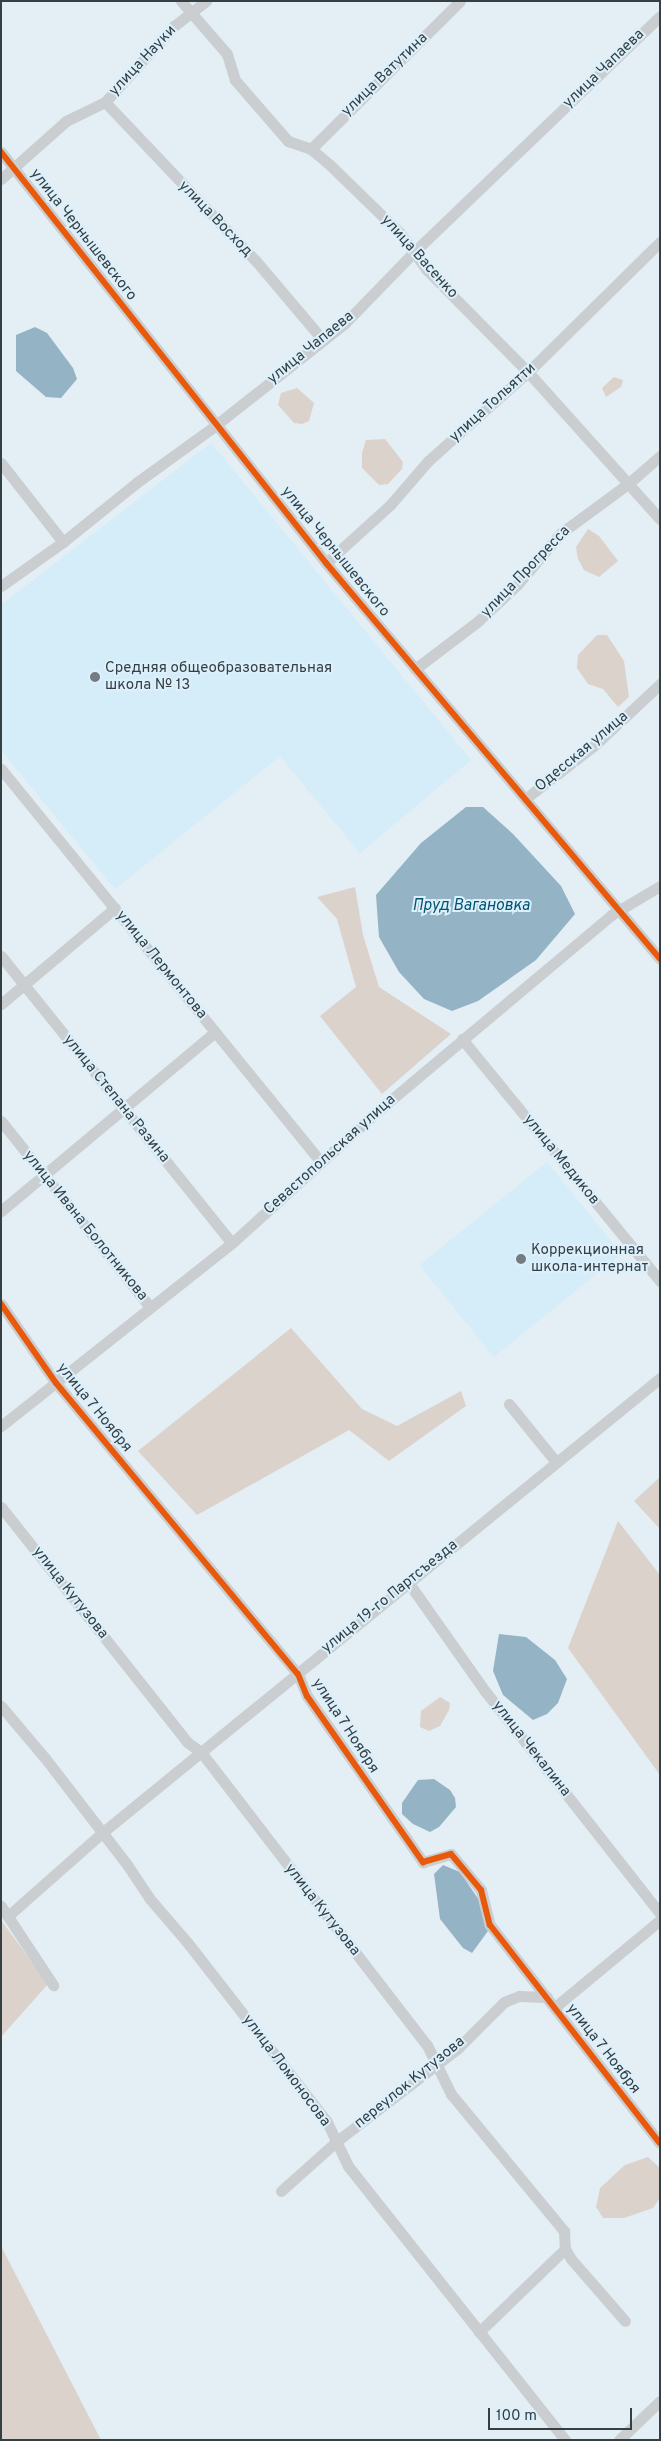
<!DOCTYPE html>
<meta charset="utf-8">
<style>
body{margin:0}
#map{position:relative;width:661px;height:2441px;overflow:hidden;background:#e3eef5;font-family:Overpass,sans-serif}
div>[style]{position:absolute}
.built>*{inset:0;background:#d5ecf9;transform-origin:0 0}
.green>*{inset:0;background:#dbd2cc}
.water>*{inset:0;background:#94b4c5}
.minor>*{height:11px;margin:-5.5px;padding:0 5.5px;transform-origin:5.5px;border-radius:5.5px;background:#caced1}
.cycleway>*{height:6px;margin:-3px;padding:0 3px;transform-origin:3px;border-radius:3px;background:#e8590c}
.dots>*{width:14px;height:14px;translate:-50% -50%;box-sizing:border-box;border:2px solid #dcf0fc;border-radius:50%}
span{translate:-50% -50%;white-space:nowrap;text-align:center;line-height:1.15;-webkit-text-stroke:4px #dcf0fc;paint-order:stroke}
.street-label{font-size:15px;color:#353f44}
.poi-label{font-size:15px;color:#353f44}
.left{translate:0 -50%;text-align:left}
.water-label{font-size:16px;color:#005372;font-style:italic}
.frame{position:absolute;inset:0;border:2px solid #353f44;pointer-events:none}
.scale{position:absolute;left:488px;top:2408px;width:144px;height:22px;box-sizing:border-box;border:2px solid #353f44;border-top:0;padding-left:6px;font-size:15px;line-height:18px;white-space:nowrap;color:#353f44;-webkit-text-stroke:4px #dcf0fc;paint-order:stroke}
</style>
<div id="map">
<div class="built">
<div style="clip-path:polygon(211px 443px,471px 760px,360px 853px,280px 756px,115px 889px,1px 750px,1px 605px)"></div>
<div style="left:547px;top:1162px;width:118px;height:164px;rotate:51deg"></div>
</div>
<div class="green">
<div style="clip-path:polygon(614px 377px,623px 380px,621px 387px,606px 397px,602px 388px)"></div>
<div style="clip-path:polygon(297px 388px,314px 403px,309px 421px,302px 424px,294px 423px,278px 405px,281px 393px)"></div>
<div style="clip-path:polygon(385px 439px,403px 462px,402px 469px,388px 484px,379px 485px,362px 468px,362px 453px,366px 440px)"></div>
<div style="clip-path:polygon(588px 529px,599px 536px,618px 561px,599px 577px,584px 570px,578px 559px,576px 547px)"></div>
<div style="clip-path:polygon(597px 635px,607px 635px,624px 661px,629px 697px,618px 707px,603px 689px,588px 684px,577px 668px,578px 655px)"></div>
<div style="clip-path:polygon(355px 887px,363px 935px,379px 987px,451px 1034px,382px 1094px,320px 1016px,356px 987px,337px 919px,317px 897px)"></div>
<div style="clip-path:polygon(291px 1328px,362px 1409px,397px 1426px,461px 1391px,466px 1406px,389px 1461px,349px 1430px,197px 1515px,138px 1451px)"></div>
<div style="clip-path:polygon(660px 1477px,660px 1529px,634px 1501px)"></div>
<div style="clip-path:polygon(618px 1521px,660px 1575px,660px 1775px,568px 1648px)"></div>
<div style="clip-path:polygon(440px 1697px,450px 1703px,449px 1710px,440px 1726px,429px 1731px,420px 1727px,421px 1711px)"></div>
<div style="clip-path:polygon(1px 1920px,48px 1984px,1px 2037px)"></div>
<div style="clip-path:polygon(648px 2157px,660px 2168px,660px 2198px,653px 2208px,624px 2218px,603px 2218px,596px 2207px,600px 2188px,625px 2165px)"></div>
<div style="clip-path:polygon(1px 2246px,101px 2440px,1px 2440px)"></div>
</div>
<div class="water">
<div style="clip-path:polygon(35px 327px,47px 333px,73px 368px,77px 379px,61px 398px,46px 397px,16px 371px,16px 335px)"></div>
<div style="clip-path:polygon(466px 807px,483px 807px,513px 834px,561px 886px,575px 914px,536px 960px,478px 1001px,452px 1011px,424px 999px,399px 972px,379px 937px,376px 895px,421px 843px)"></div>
<div style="clip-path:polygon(499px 1634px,526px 1637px,555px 1660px,567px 1679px,558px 1703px,547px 1714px,533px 1720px,503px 1695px,493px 1671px)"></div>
<div style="clip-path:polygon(434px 1779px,450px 1790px,455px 1798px,456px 1807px,439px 1827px,430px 1832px,413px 1824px,402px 1814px,402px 1803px,418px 1780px)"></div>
<div style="clip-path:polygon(443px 1865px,460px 1872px,479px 1900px,488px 1931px,472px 1953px,463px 1948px,440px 1919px,434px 1874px)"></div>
</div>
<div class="minor">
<div style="left:181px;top:1px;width:70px;rotate:49deg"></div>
<div style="left:227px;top:54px;width:27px;rotate:73deg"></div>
<div style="left:235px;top:80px;width:81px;rotate:49deg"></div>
<div style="left:288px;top:141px;width:24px;rotate:19deg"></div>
<div style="left:311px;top:149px;width:26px;rotate:40deg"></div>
<div style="left:331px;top:166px;width:96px;rotate:44.2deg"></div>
<div style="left:400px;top:233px;width:46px;rotate:53.9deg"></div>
<div style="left:427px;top:270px;width:144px;rotate:45.3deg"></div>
<div style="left:528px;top:372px;width:198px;rotate:48.1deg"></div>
<div style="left:105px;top:102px;width:219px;rotate:46.5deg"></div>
<div style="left:256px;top:261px;width:102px;rotate:49.8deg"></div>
<div style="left:311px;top:149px;width:210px;rotate:-44.8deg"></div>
<div style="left:1px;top:152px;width:524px;rotate:51.66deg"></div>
<div style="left:326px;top:563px;width:518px;rotate:49.85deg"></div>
<div style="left:1px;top:179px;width:87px;rotate:-41.7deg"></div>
<div style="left:66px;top:121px;width:43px;rotate:-26deg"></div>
<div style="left:105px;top:102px;width:103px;rotate:-47.8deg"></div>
<div style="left:174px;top:26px;width:41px;rotate:-38deg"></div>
<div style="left:1px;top:463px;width:100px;rotate:51.9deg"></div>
<div style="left:326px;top:563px;width:86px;rotate:-42.2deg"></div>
<div style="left:390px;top:505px;width:58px;rotate:-49.2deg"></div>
<div style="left:428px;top:461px;width:134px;rotate:-41.7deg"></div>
<div style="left:528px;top:372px;width:185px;rotate:-44.6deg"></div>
<div style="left:1px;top:586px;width:76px;rotate:-35.4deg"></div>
<div style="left:63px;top:542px;width:94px;rotate:-38.9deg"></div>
<div style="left:136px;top:483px;width:99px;rotate:-35.9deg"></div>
<div style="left:216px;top:425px;width:163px;rotate:-38.3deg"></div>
<div style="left:344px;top:324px;width:99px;rotate:-45.8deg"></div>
<div style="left:413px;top:253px;width:342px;rotate:-43.8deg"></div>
<div style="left:415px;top:669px;width:78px;rotate:-37.2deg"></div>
<div style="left:477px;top:622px;width:54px;rotate:-42.8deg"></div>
<div style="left:517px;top:585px;width:68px;rotate:-49.8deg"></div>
<div style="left:561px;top:533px;width:84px;rotate:-36.3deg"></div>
<div style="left:629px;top:483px;width:41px;rotate:-41.1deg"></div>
<div style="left:1px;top:769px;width:507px;rotate:50.85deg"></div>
<div style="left:525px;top:799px;width:90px;rotate:-37.8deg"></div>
<div style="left:596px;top:744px;width:88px;rotate:-43.2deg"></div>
<div style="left:1px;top:956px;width:368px;rotate:51.2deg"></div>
<div style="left:1px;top:1004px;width:149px;rotate:-40.1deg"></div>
<div style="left:462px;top:1039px;width:313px;rotate:50.7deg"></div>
<div style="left:1px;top:1121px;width:238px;rotate:51.3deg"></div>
<div style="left:1px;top:1211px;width:279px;rotate:-39.9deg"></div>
<div style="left:1px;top:1304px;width:96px;rotate:55.2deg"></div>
<div style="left:56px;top:1383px;width:378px;rotate:50.3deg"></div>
<div style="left:298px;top:1674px;width:24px;rotate:68deg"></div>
<div style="left:307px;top:1696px;width:203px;rotate:55.1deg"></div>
<div style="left:423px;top:1862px;width:29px;rotate:-16deg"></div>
<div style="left:451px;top:1854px;width:47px;rotate:50.2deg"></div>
<div style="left:481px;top:1890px;width:36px;rotate:76deg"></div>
<div style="left:490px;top:1925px;width:276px;rotate:52.1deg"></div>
<div style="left:509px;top:1404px;width:75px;rotate:51deg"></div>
<div style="left:1px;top:1426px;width:295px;rotate:-38.4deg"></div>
<div style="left:232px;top:1243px;width:190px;rotate:-42.2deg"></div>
<div style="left:373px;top:1115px;width:311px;rotate:-40deg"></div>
<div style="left:611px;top:915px;width:57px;rotate:-30.6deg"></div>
<div style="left:1px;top:1507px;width:300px;rotate:51.6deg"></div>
<div style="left:187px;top:1742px;width:17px;rotate:36deg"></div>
<div style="left:201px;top:1752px;width:370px;rotate:52.4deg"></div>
<div style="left:427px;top:2045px;width:55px;rotate:63.9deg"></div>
<div style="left:451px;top:2094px;width:178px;rotate:50.5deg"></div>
<div style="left:564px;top:2231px;width:18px;rotate:87deg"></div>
<div style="left:565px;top:2249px;width:12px;rotate:59deg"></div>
<div style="left:571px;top:2259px;width:82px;rotate:48.9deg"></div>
<div style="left:408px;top:1582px;width:133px;rotate:54.8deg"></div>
<div style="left:485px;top:1691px;width:283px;rotate:51.8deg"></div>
<div style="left:1px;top:1706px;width:68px;rotate:49.8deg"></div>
<div style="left:45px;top:1758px;width:133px;rotate:52.4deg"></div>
<div style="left:126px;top:1863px;width:43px;rotate:56.3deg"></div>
<div style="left:150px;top:1899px;width:57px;rotate:49.3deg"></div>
<div style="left:187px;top:1942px;width:228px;rotate:52.1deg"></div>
<div style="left:327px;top:2122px;width:49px;rotate:64.5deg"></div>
<div style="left:348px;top:2166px;width:350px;rotate:51.6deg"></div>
<div style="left:1px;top:1906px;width:95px;rotate:56.6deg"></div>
<div style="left:8px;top:1916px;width:127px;rotate:-41.5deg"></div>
<div style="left:103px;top:1832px;width:719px;rotate:-39.18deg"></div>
<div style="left:555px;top:2007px;width:136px;rotate:-39.6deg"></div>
<div style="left:281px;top:2191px;width:75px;rotate:-41.8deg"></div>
<div style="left:337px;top:2141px;width:153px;rotate:-37.5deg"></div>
<div style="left:458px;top:2048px;width:65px;rotate:-45deg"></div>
<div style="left:504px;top:2002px;width:16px;rotate:-22deg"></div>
<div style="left:519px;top:1996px;width:28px;rotate:2deg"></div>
<div style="left:479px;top:2332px;width:120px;rotate:-44deg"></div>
<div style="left:619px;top:2440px;width:57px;rotate:-43.6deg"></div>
</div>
<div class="cycleway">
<div style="left:1px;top:152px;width:524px;rotate:51.66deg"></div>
<div style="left:326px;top:563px;width:518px;rotate:49.85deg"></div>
<div style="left:1px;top:1304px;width:96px;rotate:55.2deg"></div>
<div style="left:56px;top:1383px;width:378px;rotate:50.3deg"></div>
<div style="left:298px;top:1674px;width:24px;rotate:68deg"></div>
<div style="left:307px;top:1696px;width:203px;rotate:55.1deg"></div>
<div style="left:423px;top:1862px;width:29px;rotate:-16deg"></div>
<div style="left:451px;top:1854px;width:47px;rotate:50.2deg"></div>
<div style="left:481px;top:1890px;width:36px;rotate:76deg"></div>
<div style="left:490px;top:1925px;width:276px;rotate:52.1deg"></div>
</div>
<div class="dots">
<div style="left:95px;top:677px;background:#727c82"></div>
<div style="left:521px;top:1259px;background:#727c82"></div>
</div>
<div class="street-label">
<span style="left:143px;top:61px;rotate:-47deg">улица Науки</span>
<span style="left:604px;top:69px;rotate:-44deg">улица Чапаева</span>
<span style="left:385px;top:75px;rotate:-44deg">улица Ватутина</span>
<span style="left:215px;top:219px;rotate:46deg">улица Восход</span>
<span style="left:83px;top:235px;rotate:52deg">улица Чернышевского</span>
<span style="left:419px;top:257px;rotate:48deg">улица Васенко</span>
<span style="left:311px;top:348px;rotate:-39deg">улица Чапаева</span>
<span style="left:493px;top:403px;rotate:-42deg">улица Тольятти</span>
<span style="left:335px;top:552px;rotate:51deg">улица Чернышевского</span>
<span style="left:526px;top:572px;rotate:-46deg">улица Прогресса</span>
<span style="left:582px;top:752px;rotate:-40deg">Одесская улица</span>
<span style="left:161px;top:965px;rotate:51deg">улица Лермонтова</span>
<span style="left:116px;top:1099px;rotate:51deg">улица Степана Разина</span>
<span style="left:330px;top:1155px;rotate:-42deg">Севастопольская улица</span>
<span style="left:561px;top:1160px;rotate:51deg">улица Медиков</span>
<span style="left:85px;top:1226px;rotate:51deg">улица Ивана Болотникова</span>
<span style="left:94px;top:1408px;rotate:51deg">улица 7 Ноября</span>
<span style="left:70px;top:1593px;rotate:52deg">улица Кутузова</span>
<span style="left:390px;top:1597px;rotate:-39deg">улица 19-го Партсъезда</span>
<span style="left:345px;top:1726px;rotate:57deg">улица 7 Ноября</span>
<span style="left:531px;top:1749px;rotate:52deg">улица Чекалина</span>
<span style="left:322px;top:1910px;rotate:52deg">улица Кутузова</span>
<span style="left:603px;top:2049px;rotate:52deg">улица 7 Ноября</span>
<span style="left:286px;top:2071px;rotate:53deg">улица Ломоносова</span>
<span style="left:410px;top:2083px;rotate:-39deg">переулок Кутузова</span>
</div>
<div class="poi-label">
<span class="left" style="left:105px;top:677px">Средняя общеобразовательная<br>школа № 13</span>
<span class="left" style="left:531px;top:1259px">Коррекционная<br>школа-интернат</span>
</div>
<div class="water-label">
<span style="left:471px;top:906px">Пруд Вагановка</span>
</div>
<div class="frame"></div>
<div class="scale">100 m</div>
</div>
